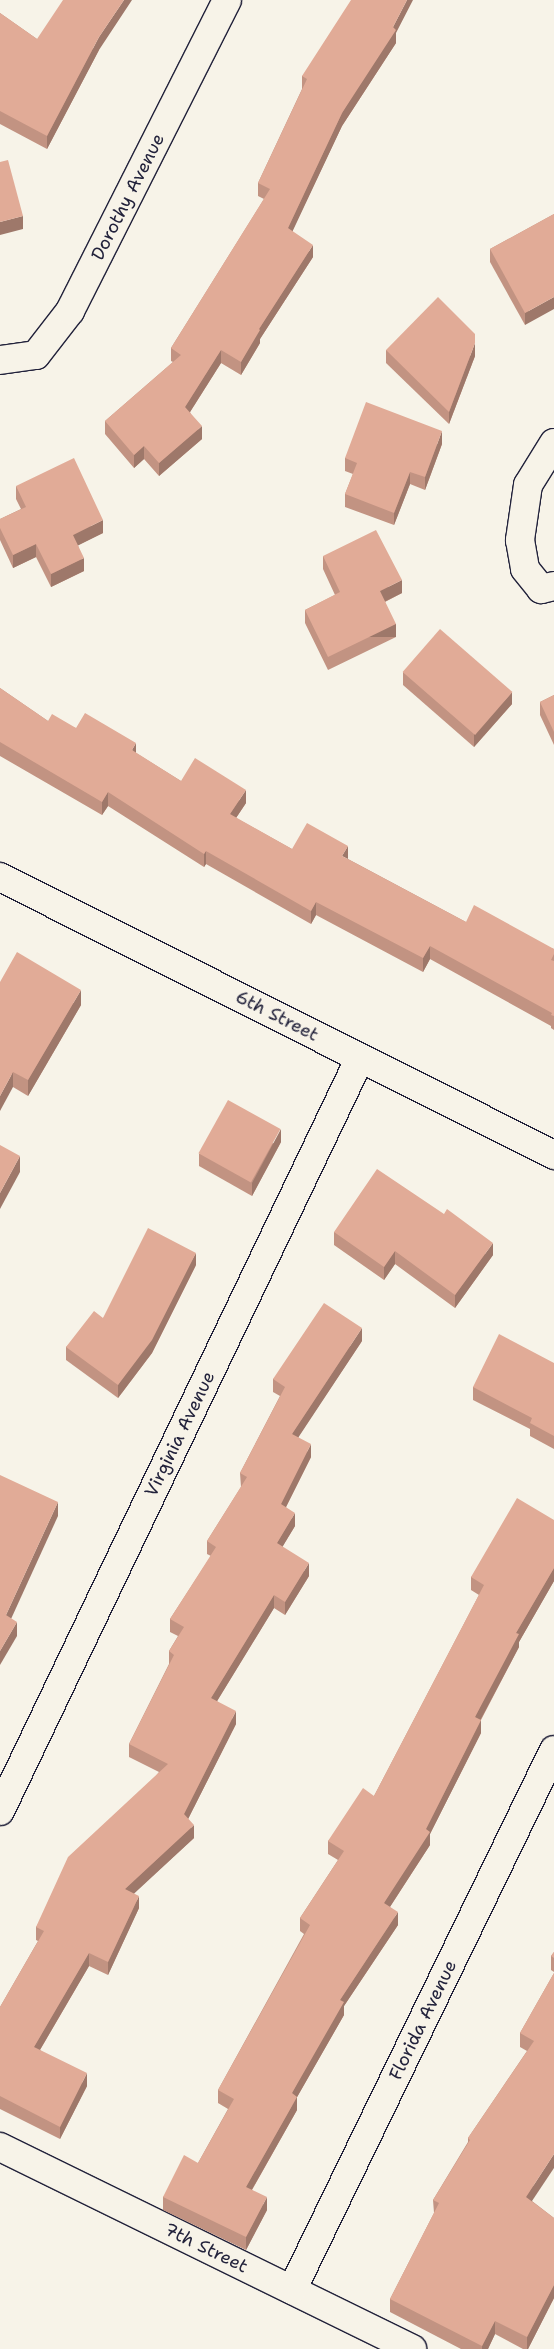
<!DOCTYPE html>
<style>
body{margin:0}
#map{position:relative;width:554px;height:2349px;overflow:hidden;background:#f7f3e8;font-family:"Shantell Sans",sans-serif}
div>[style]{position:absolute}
.roads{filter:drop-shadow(1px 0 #22223b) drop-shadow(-1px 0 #22223b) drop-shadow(0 1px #22223b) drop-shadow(0 -1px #22223b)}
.minor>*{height:28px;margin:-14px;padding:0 14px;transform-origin:14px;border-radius:14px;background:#f7f3e8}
.wall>*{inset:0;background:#c29382}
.shaded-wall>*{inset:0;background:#9e786a;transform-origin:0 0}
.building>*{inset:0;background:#e1ab97;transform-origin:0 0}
span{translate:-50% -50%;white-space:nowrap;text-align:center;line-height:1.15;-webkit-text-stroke:4.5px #f7f3e8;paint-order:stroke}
.street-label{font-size:18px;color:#22223b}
</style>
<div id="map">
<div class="roads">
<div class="minor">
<div style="left:0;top:360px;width:36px;rotate:-8deg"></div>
<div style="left:36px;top:355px;width:56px;rotate:-52.3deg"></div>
<div style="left:70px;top:311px;width:348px;rotate:-63.2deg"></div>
<div style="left:554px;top:443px;width:49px;rotate:121.8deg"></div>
<div style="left:528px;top:485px;width:56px;rotate:98.3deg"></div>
<div style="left:520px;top:540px;width:29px;rotate:80deg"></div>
<div style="left:525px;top:569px;width:26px;rotate:51deg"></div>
<div style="left:541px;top:589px;width:13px;rotate:-13deg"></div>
<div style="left:0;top:877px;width:620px;rotate:26.65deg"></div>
<div style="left:0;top:1811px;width:835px;rotate:-64.45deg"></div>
<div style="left:0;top:2147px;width:459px;rotate:26.1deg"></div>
<div style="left:292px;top:2290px;width:600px;rotate:-64.12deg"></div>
</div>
</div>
<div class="wall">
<div style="clip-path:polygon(0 13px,37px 39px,99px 50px,47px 149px,0 124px)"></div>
<div style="clip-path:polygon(396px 33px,396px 43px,342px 126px,292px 231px,313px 257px,260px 339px,260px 343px,241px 375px,221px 363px,190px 412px,202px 439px,159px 476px,144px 459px,134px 468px,105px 434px,105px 421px,173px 362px,171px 361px,171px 348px,264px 199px,258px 196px,258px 183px,302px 89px,302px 76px)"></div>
<div style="clip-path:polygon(554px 214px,525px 325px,490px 262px,490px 249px)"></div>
<div style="clip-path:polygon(386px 350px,475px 356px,449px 424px,386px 363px)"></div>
<div style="clip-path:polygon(442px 444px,425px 490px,410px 484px,394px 525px,345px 507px,345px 494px,353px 474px,345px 471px,345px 458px)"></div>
<div style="clip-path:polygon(16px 486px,103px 533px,78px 545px,84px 571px,51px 587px,36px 557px,13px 568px,0 540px,0 519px,21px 509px,16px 499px)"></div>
<div style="clip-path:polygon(323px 556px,402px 593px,385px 602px,396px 637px,328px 670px,305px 623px,305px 610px,335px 595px,323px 569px)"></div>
<div style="clip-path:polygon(403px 672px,512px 704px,474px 747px,403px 685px)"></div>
<div style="clip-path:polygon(0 688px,48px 721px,76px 728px,136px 753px,181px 781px,246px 803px,236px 818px,292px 849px,348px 859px,466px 922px,554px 949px,554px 1030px,551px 1028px,551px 1026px,430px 959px,423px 972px,316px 915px,311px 924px,206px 864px,204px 867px,108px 806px,102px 815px,0 756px)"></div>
<div style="clip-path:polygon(554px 695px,554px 745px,540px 715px,540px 702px)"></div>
<div style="clip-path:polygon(0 982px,81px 1005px,28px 1096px,13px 1087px)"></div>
<div style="clip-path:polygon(281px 1142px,252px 1196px,199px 1166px,199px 1154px)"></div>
<div style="clip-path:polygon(334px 1232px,493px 1255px,455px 1308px,395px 1264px,384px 1280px,334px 1245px)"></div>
<div style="clip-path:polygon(196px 1265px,152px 1353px,118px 1398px,66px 1360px,66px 1347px,103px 1318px)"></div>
<div style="clip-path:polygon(362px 1341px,298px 1437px,311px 1457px,286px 1507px,295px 1526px,282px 1547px,309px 1576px,285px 1615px,274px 1608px,217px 1701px,236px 1724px,188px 1819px,194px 1838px,134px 1893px,139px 1908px,108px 1975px,89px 1966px,40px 2050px,87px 2086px,60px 2139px,0 2109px,0 2007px,38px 1941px,36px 1940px,36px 1927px,159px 1772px,129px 1757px,129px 1744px,169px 1664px,169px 1651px,178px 1636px,170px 1632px,170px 1619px,211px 1556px,207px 1554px,207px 1541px,241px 1487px,240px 1473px,280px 1396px,273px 1392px,273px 1379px)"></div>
<div style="clip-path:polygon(554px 1363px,554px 1449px,530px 1436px,530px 1429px,473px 1400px,473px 1387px)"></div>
<div style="clip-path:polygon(554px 1520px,554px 1581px,519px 1642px,519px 1647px,481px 1720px,481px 1733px,430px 1834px,430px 1845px,390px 1907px,398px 1925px,344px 2006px,344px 2015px,297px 2097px,297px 2110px,252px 2190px,267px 2210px,246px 2250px,163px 2210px,163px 2197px,198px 2163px,228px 2109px,218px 2103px,218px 2090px,304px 1934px,300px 1931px,300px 1918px,338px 1860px,328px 1854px,328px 1841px,374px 1796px,479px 1595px,471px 1590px,471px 1577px)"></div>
<div style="clip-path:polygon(554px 1952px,554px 1972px,551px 1970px,551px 1956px)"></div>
<div style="clip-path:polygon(554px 1973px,532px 2201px,554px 2218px,554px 2298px,528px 2349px,523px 2349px,495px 2334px,488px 2349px,461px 2349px,390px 2312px,390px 2299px,434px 2213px,433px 2200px,468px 2142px,468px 2138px,527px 2051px,520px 2047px,520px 2033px)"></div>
</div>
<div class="shaded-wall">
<div style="clip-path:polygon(124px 0,132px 0,99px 50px,47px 149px,47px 136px,99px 37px)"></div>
<div style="clip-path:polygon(407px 0,413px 0,396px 33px,396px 43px,342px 126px,288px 241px,288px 228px,342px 113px,393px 27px)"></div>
<div style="clip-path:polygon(23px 216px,23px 229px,0 235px,0 222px)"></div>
<div style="clip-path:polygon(313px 245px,313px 257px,260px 339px,260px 343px,241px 375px,241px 362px,259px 329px)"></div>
<div style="clip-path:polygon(554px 297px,554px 309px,525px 325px,525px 313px)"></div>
<div style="clip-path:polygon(475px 343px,475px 356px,449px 424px,449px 412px)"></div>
<div style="clip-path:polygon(221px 350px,221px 363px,185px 420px,185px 407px)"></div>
<div style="clip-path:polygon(202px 426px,202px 439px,159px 476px,159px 463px)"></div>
<div style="clip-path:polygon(442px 431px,442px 444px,425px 490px,425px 477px)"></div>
<div style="clip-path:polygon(144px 446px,144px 459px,134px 468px,134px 455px)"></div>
<div style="clip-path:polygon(410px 472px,410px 484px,394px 525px,394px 513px)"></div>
<div style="clip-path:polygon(103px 520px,103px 533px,73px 548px,73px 535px)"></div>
<div style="clip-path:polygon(36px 544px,36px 557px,13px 568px,13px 555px)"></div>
<div style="clip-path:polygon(84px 558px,84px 571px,51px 587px,51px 574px)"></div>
<div style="clip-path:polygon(402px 580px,402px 593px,380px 604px,380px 591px)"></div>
<div style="left:396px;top:624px;width:13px;height:76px;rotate:90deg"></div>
<div style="clip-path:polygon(512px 692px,512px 704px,474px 747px,474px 734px)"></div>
<div style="clip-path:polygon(136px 743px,136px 757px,132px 750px)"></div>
<div style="clip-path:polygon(246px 790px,246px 803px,230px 827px,230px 814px)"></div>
<div style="clip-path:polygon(108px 792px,108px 806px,102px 815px,102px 802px)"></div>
<div style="clip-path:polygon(348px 846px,348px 859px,342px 856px)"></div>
<div style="clip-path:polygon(206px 851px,206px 864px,204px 867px,204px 854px)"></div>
<div style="clip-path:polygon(316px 902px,316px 915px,311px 924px,311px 911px)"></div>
<div style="clip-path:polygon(430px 946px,430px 959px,423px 972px,423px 958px)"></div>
<div style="clip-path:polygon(81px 990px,81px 1005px,28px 1096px,28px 1080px)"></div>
<div style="clip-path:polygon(13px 1072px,13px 1087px,0 1111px,0 1096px)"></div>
<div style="clip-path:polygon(281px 1129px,281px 1142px,252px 1196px,252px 1183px)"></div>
<div style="clip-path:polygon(20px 1156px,20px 1172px,0 1209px,0 1193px)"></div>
<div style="clip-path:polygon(493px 1243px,493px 1255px,455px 1308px,455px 1295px)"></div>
<div style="clip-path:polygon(395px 1251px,395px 1264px,384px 1280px,384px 1267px)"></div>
<div style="clip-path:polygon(196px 1253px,196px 1265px,152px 1353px,118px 1398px,118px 1385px)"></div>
<div style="clip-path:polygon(362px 1328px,362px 1341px,292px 1447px,292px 1434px)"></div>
<div style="clip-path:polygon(311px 1444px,311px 1457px,281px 1517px,281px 1504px)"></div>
<div style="clip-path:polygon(58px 1502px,58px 1516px,6px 1630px,6px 1615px)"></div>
<div style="clip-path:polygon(295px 1513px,295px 1526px,277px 1556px,277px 1543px)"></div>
<div style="clip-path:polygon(309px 1563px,309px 1576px,285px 1615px,285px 1602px)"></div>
<div style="clip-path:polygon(554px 1568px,554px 1581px,519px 1642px,519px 1647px,475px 1730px,475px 1717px,516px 1633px)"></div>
<div style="clip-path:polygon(274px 1595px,274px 1608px,211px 1711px,211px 1698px)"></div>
<div style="clip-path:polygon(17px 1622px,17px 1636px,0 1665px,0 1651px)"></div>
<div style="clip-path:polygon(236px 1711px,236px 1724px,184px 1827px,184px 1814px)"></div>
<div style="clip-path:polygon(481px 1720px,481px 1733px,430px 1834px,430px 1845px,384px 1916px,384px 1903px,426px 1829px)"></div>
<div style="clip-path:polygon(194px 1825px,194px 1838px,125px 1902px,125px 1889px)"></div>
<div style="clip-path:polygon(139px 1896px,139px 1908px,108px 1975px,108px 1962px)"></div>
<div style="clip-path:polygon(398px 1912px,398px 1925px,344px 2006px,344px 2015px,292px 2106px,292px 2093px,340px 2000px)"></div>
<div style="clip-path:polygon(89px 1953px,89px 1966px,34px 2060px,34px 2047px)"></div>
<div style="clip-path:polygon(87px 2073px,87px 2086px,60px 2139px,60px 2127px)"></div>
<div style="clip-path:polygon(297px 2097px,297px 2110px,246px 2200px,246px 2187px)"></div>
<div style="clip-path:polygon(554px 2154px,554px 2168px,526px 2210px,526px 2197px)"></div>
<div style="clip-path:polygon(267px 2197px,267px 2210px,246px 2250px,246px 2237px)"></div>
<div style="clip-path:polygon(554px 2285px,554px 2298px,528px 2349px,527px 2349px,527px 2337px)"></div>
<div style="clip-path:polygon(495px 2321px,495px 2334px,488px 2349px,482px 2349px,482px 2346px)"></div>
</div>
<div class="building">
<div style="clip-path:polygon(63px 0,124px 0,99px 37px,47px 136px,0 111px,0 13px,37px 39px)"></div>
<div style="clip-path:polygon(351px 0,407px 0,393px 27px,396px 30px,342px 113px,288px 228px,313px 245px,259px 329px,260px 330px,241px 362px,221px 350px,185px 407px,202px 426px,159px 463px,144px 446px,134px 455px,105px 421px,181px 355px,171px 348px,270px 189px,258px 183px,307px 79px,302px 76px)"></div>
<div style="clip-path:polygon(8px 160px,23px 216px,0 222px,0 162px)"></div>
<div style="clip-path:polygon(554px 214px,554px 297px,525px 313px,490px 249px)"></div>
<div style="clip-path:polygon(438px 297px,475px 334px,475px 343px,449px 412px,386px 350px)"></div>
<div style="clip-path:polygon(366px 402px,442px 431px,425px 477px,410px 472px,394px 513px,345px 494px,357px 463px,345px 458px)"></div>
<div style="clip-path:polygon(74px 458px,103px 520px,73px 535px,84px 558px,51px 574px,36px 544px,13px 555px,0 528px,0 519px,26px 507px,16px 486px)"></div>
<div style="clip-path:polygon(376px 530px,402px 580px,380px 591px,396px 624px,328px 657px,305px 610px,340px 592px,323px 556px)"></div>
<div style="left:440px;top:629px;width:96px;height:57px;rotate:41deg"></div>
<div style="clip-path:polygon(0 688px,48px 721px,52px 714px,76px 728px,85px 713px,136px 743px,132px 750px,181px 781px,195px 758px,246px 790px,230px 814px,292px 849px,307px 823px,348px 846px,342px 856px,466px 922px,474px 905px,554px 949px,554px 954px,551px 960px,554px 961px,554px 1016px,551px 1015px,552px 1013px,430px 946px,423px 958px,316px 902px,311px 911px,206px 851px,204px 854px,108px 792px,102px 802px,0 742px)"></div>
<div style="clip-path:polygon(554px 695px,554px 732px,540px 702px)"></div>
<div style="clip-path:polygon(17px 952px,81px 990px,28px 1080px,13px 1072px,0 1096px,0 982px)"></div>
<div style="left:228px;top:1100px;width:60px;height:61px;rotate:29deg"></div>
<div style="clip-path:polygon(0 1145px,20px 1156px,0 1193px)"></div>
<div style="clip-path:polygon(377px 1169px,444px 1214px,447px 1209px,493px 1243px,455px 1295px,395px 1251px,384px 1267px,334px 1232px)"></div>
<div style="clip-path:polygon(148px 1228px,196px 1253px,152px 1340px,118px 1385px,66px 1347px,94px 1311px,103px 1318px)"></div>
<div style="clip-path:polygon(324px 1303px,362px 1328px,292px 1434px,311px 1444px,281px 1504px,295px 1513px,277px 1543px,309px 1563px,285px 1602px,274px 1595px,211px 1698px,236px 1711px,184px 1814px,194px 1825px,125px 1889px,139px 1896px,108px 1962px,89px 1953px,34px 2047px,87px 2073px,60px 2127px,0 2096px,0 2007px,44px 1931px,36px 1927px,68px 1857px,168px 1764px,129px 1744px,174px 1655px,169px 1651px,184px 1627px,170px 1619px,216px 1547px,207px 1541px,247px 1477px,240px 1473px,285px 1387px,273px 1379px)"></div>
<div style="clip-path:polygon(499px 1334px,554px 1363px,554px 1436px,530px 1423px,532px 1418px,473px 1387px)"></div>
<div style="clip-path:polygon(0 1475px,58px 1502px,6px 1615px,17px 1622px,0 1651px)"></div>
<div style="clip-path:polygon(517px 1498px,554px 1520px,554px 1568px,516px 1633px,519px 1634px,475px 1717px,481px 1720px,426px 1829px,430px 1832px,384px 1903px,398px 1912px,340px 2000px,344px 2002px,292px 2093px,297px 2097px,246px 2187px,267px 2197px,246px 2237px,163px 2197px,184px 2155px,198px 2163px,234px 2099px,218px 2090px,310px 1925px,300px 1918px,344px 1851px,328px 1841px,363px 1788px,374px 1796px,484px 1585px,471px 1577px)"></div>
<div style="clip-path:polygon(554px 1952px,554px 1958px,551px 1956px)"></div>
<div style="clip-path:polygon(554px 1973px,554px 2154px,526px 2197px,554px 2218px,554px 2285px,527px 2337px,495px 2321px,482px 2346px,390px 2299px,439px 2203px,433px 2200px,470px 2140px,468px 2138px,534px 2041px,520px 2033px)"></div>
</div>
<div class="street-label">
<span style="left:128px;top:197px;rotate:-63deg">Dorothy Avenue</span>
<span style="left:277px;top:1016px;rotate:27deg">6th Street</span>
<span style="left:180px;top:1434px;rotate:-64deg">Virginia Avenue</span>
<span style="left:423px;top:2020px;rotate:-64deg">Florida Avenue</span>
<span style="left:206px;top:2248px;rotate:26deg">7th Street</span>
</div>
</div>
